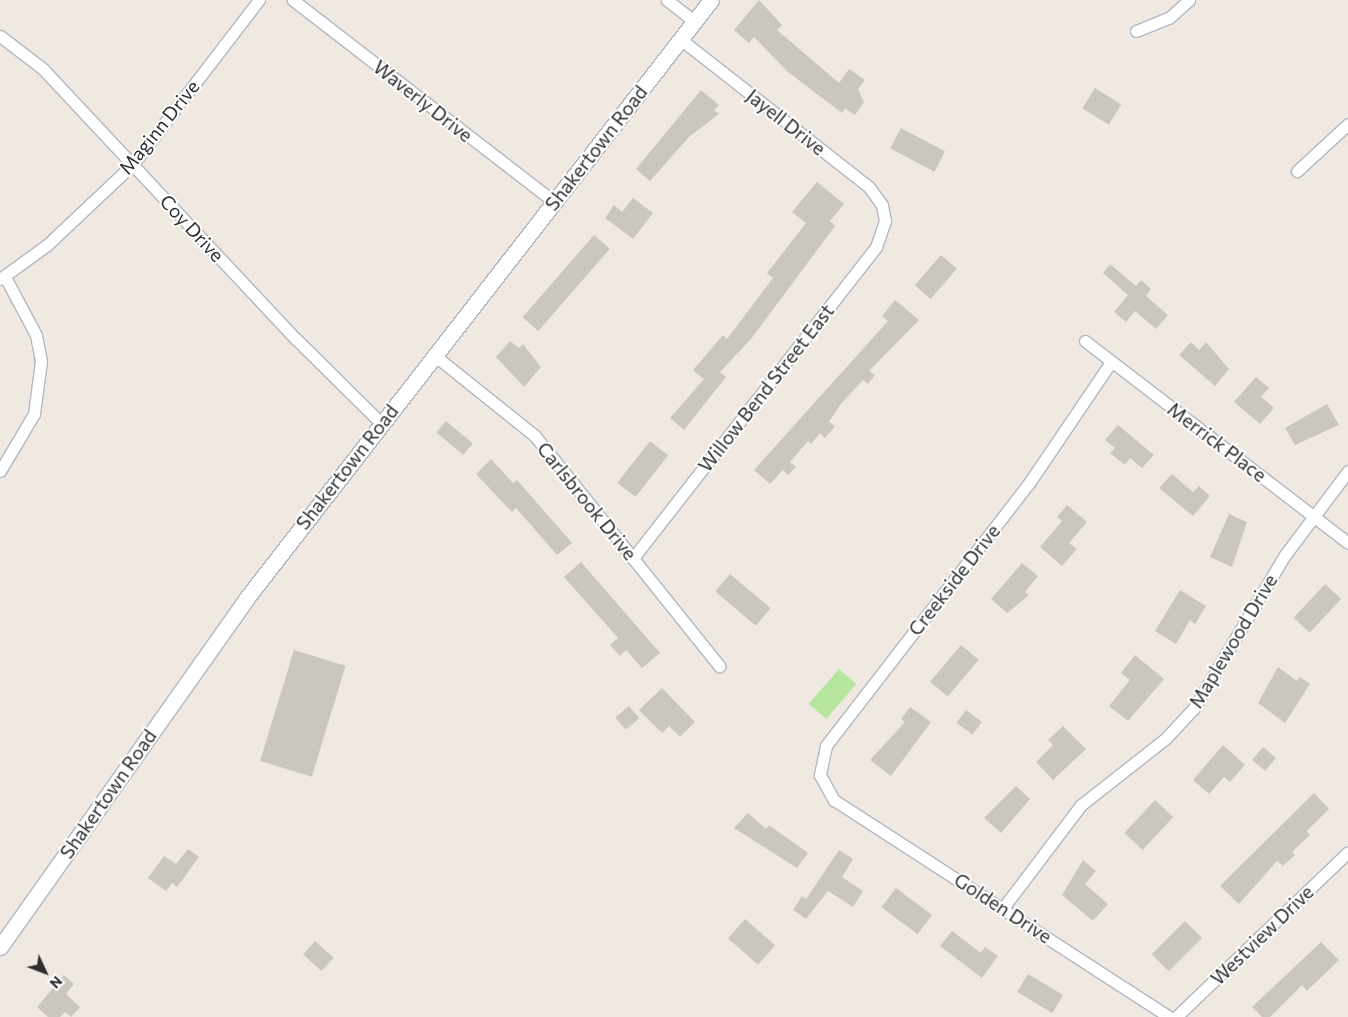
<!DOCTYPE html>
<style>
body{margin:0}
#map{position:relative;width:1348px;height:1017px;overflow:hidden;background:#efe9e1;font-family:Commissioner,sans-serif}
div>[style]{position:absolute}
.green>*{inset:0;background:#b6e59e;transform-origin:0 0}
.building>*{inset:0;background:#cbc7bf;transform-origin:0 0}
.roads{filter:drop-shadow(1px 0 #b4b7c1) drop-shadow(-1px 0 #b4b7c1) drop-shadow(0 1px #b4b7c1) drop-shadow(0 -1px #b4b7c1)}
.street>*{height:11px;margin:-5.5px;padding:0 5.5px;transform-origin:5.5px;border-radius:5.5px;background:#fff}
.secondary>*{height:15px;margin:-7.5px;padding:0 7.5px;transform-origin:7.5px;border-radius:7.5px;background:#fff}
span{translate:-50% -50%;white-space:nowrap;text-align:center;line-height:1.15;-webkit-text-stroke:4px #fff;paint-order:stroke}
.street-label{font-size:19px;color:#2e2e2e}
.north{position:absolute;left:20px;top:947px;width:50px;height:50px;-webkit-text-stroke:4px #fff;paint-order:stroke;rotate:133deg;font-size:14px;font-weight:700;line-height:20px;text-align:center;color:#2e2e2e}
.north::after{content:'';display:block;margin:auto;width:18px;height:22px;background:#2e2e2e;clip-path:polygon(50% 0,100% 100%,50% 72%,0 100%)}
</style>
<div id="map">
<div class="green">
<div style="left:839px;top:669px;width:23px;height:46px;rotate:41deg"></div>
</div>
<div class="building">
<div style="clip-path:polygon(759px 0,782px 25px,777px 30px,839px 83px,849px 69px,865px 80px,858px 89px,864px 102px,855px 115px,845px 108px,842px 113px,788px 72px,754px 37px,749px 43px,734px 30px)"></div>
<div style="left:1095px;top:88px;width:31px;height:24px;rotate:32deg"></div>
<div style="clip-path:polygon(701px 90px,719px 105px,714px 110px,719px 114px,689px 137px,650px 181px,636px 169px)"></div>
<div style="left:901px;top:128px;width:50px;height:23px;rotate:28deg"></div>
<div style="clip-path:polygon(817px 182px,844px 204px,830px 221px,835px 226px,751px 339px,720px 372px,726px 377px,684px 430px,670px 418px,704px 379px,693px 370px,723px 335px,727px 339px,773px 278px,767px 273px,806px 223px,792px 212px)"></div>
<div style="clip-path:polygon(633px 198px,653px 213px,633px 239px,605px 218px,614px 205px,622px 212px)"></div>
<div style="left:594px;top:235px;width:21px;height:109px;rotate:41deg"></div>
<div style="left:941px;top:255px;width:21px;height:40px;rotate:41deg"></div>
<div style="clip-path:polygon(1110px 264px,1136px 286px,1141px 280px,1151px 289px,1146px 296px,1168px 315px,1156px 329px,1135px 311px,1126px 322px,1114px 312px,1128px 295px,1103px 273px)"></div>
<div style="clip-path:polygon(895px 300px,919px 320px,869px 371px,875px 375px,868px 384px,863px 380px,840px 405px,829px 422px,835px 426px,825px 438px,820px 433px,811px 444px,808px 441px,790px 462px,796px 467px,788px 475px,783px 470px,770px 484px,754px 470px,888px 321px,882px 316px)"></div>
<div style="clip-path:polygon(510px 341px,519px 348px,523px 344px,541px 367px,524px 387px,496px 357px)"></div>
<div style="clip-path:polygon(1191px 342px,1199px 350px,1206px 342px,1229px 369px,1215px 386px,1179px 355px)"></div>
<div style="clip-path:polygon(1256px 377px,1269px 388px,1261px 397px,1274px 408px,1260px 424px,1234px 402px)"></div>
<div style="clip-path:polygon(1327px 404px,1339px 425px,1295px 445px,1285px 428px)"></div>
<div style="left:446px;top:421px;width:35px;height:15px;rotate:40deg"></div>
<div style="clip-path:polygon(1118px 425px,1154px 455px,1142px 468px,1130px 458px,1125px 465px,1110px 453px,1115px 448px,1105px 440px)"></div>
<div style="left:650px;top:441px;width:23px;height:53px;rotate:38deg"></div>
<div style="clip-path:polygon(491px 459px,513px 483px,517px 480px,572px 543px,557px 555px,516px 508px,512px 512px,476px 474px)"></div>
<div style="clip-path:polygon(1172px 474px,1193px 492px,1199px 486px,1210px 496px,1193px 516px,1159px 488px)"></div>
<div style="clip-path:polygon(1067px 505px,1087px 522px,1069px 543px,1077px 549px,1062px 566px,1040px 547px,1062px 521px,1057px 517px)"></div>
<div style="clip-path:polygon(1229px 514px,1247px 522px,1232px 567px,1210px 557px)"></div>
<div style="clip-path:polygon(581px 562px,660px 653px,642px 668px,626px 650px,620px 656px,610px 645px,618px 638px,564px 577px)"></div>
<div style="clip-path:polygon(1022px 563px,1038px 576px,1025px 592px,1029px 595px,1007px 613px,991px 599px)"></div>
<div style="left:730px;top:574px;width:53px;height:23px;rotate:40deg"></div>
<div style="left:1325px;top:584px;width:22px;height:46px;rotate:43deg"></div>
<div style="clip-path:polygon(1180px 590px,1206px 606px,1195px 624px,1190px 620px,1176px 644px,1155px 631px)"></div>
<div style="left:961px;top:645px;width:23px;height:48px;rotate:40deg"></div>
<div style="left:294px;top:650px;width:54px;height:116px;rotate:17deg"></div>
<div style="clip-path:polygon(1135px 655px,1164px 679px,1128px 721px,1109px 706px,1130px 680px,1121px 673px)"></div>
<div style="clip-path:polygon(1278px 667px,1297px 681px,1300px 677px,1310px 684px,1285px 723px,1258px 703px)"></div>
<div style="clip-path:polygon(662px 688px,695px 722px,680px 737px,669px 726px,662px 733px,639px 710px)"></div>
<div style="left:629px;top:706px;width:16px;height:18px;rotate:50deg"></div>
<div style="clip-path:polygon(910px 707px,931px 722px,891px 776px,870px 760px,905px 722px,901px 719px)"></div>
<div style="left:966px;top:710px;width:20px;height:16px;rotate:37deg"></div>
<div style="clip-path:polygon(1063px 726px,1086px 749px,1053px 780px,1036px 762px,1053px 745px,1048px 740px)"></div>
<div style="clip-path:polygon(1223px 745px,1245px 765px,1230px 782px,1224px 777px,1209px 794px,1193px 780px)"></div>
<div style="left:1263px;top:747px;width:17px;height:17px;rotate:40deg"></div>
<div style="clip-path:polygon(1016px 786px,1030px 799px,1001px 833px,984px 818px)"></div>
<div style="clip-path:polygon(1314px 793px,1329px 809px,1307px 831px,1310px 835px,1292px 852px,1295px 855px,1283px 866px,1277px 861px,1239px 904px,1220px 886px)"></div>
<div style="left:1155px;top:800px;width:25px;height:45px;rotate:43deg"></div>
<div style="clip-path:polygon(748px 813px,766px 829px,769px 825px,808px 853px,797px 868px,734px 828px)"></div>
<div style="clip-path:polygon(188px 849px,199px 857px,177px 887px,172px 883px,166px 891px,148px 878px,164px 856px,176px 864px)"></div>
<div style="clip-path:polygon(839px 850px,853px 859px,842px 877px,863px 891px,853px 907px,828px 891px,806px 919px,793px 910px,802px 896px,806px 899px)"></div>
<div style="clip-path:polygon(1083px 860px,1096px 871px,1085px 884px,1108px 904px,1093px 921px,1062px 895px)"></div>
<div style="left:896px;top:888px;width:45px;height:24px;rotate:37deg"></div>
<div style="left:745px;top:919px;width:40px;height:26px;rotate:41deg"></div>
<div style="left:1185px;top:921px;width:24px;height:47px;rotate:45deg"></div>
<div style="clip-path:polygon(952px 931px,981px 953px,985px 947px,998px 956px,982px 978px,940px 946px)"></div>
<div style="left:315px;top:941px;width:25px;height:18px;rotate:42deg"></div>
<div style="clip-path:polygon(1321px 942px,1339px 960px,1307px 991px,1302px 985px,1270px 1017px,1262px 1017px,1252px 1007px)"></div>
<div style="left:1028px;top:974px;width:41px;height:21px;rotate:31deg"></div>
<div style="clip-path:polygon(64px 975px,74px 984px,66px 994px,80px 1007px,71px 1017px,65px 1012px,60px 1017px,48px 1017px,37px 1007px)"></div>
</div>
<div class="roads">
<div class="street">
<div style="left:293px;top:0;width:330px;rotate:37.7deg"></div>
<div style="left:667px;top:0;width:34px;rotate:38deg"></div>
<div style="left:1136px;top:31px;width:35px;rotate:-22deg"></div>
<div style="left:1169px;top:18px;width:27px;rotate:-42deg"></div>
<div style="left:0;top:36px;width:54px;rotate:37.5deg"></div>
<div style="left:43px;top:69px;width:370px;rotate:46.9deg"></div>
<div style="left:296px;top:339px;width:120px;rotate:44.7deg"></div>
<div style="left:1297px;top:171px;width:69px;rotate:-42.7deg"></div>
<div style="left:0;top:279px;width:58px;rotate:-35.9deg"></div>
<div style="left:47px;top:245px;width:118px;rotate:-43.3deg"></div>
<div style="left:133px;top:164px;width:207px;rotate:-52.5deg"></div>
<div style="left:1085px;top:341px;width:332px;rotate:37.5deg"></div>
<div style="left:434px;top:355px;width:129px;rotate:38.7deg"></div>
<div style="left:535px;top:436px;width:295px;rotate:51.3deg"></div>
<div style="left:1111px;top:362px;width:146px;rotate:124.1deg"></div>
<div style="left:1029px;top:483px;width:332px;rotate:127.7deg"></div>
<div style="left:826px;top:746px;width:30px;rotate:102deg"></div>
<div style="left:820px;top:775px;width:29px;rotate:61deg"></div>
<div style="left:834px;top:800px;width:400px;rotate:32.9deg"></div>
<div style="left:0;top:471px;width:66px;rotate:-59.2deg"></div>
<div style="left:34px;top:414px;width:53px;rotate:-82.5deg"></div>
<div style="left:41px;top:361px;width:26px;rotate:-101deg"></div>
<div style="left:36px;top:335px;width:66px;rotate:-118.1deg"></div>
<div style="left:633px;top:558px;width:395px;rotate:-52deg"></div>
<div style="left:876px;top:247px;width:28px;rotate:-71deg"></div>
<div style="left:885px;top:221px;width:16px;rotate:-101deg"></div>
<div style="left:882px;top:205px;width:22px;rotate:-126deg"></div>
<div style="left:869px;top:187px;width:240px;rotate:-141.9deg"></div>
<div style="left:1003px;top:908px;width:129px;rotate:-52.9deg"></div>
<div style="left:1081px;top:805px;width:108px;rotate:-38.2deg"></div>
<div style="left:1166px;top:738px;width:41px;rotate:-47deg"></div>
<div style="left:1194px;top:708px;width:178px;rotate:-59.3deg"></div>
<div style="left:1285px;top:555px;width:105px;rotate:-53.1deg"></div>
<div style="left:1176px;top:1017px;width:238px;rotate:-43.8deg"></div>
</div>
<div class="secondary">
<div style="left:0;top:947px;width:426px;rotate:-54.7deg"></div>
<div style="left:246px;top:599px;width:758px;rotate:-52.18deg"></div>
</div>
</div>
<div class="street-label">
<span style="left:423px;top:101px;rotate:38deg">Waverly Drive</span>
<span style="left:786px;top:122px;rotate:38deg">Jayell Drive</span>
<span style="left:159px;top:127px;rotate:-51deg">Maginn Drive</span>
<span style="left:596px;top:148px;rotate:-52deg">Shakertown Road</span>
<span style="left:192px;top:228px;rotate:47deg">Coy Drive</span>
<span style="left:766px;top:388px;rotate:-52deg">Willow Bend Street East</span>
<span style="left:1217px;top:442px;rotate:37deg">Merrick Place</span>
<span style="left:347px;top:467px;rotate:-52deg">Shakertown Road</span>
<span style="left:587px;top:501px;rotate:51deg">Carlsbrook Drive</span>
<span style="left:954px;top:580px;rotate:-52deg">Creekside Drive</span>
<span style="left:1233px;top:641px;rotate:-59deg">Maplewood Drive</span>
<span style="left:108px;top:794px;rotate:-55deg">Shakertown Road</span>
<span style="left:1003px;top:908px;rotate:33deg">Golden Drive</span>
<span style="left:1262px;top:935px;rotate:-44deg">Westview Drive</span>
</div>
<div class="north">N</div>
</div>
